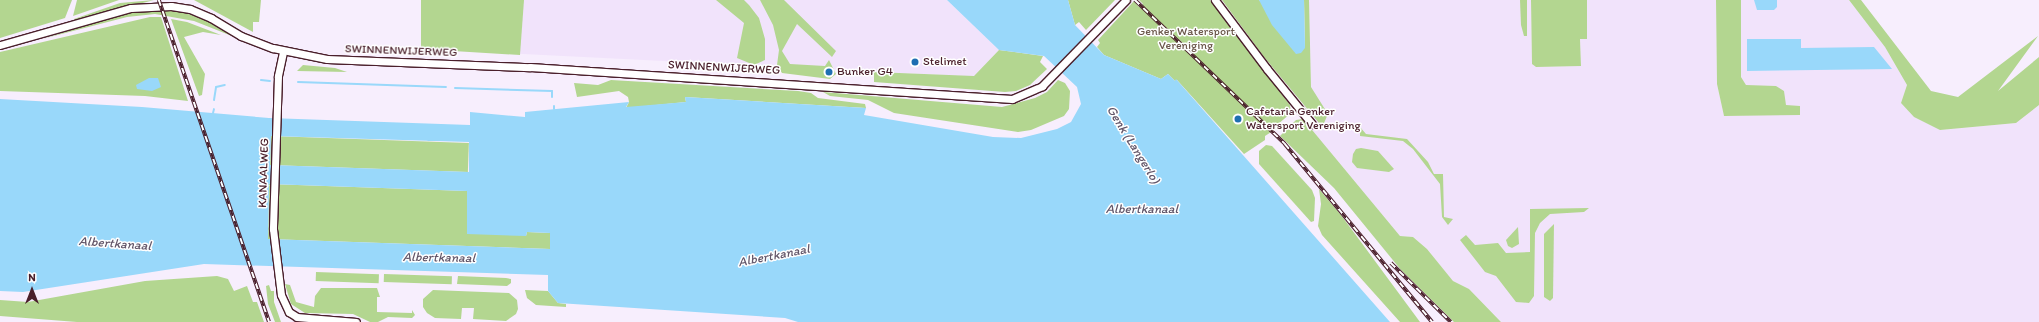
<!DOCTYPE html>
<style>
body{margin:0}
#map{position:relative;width:2039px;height:322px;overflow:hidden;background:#f7eefd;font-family:Itim,sans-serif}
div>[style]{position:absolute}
.built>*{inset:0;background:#f1e3fb}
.green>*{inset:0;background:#b3d690;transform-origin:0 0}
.water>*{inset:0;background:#99d8fa}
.stream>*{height:2px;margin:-1px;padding:0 1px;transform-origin:1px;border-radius:1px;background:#99d8fa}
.roads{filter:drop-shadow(1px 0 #4a1f2b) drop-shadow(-1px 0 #4a1f2b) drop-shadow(0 1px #4a1f2b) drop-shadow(0 -1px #4a1f2b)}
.street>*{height:7px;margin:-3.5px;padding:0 3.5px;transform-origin:3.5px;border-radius:3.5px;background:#fff}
.rail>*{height:3.5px;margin-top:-1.75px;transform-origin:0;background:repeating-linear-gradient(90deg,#fff 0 6px,#4a1f2b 0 12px);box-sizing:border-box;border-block:1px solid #4a1f2b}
.dots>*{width:11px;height:11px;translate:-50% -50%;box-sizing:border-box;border:2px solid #fff;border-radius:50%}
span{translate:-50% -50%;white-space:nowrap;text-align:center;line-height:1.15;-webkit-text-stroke:3px #fff;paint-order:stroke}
.park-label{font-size:12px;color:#6a5649}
.street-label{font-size:12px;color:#4a1f2b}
.poi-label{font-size:12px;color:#4a1f2b}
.left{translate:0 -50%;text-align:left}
.water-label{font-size:13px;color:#625669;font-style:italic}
.north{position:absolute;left:12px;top:270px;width:40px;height:40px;-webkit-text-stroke:3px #fff;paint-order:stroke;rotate:0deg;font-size:11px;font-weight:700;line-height:16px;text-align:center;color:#4a1f2b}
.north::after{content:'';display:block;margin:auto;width:14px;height:18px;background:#4a1f2b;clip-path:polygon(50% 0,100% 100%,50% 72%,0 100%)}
</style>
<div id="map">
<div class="built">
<div style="clip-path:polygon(421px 0,947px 0,999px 50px,974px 76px,964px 76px,421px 49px)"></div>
<div style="clip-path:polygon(1309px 0,1531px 0,1532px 64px,1536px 67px,1581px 66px,1580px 39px,1587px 38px,1587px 0,1716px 0,1717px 84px,1724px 116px,1800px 114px,1786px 105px,1776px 86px,1751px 87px,1746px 85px,1741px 77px,1741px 0,1849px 0,1885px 47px,1907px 85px,1901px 103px,1914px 117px,1941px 130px,2016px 123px,2039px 105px,2039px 322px,1501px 322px,1469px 289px,1453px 281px,1427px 249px,1413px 237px,1400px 236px,1303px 119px,1311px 87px)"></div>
</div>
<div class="green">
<div style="clip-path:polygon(0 0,72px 0,65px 18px,0 38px)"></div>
<div style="clip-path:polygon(77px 0,119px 0,73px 16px)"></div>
<div style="clip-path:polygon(154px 0,75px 21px,74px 19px,120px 3px)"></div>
<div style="clip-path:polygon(194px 0,261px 0,259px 22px,253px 22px,253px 32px)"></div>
<div style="clip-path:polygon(421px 0,524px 0,520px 55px,421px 49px)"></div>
<div style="clip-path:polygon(716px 0,744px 0,749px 5px,759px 18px,765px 39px,765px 60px,754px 65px,737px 58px,744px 23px)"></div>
<div style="clip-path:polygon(760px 0,784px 0,836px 51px,832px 57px,797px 24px,782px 51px,790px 64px,825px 66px,829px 60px,836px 74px,830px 79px,782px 73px,777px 65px,779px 50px,773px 25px)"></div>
<div style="clip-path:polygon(1068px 0,1115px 0,1086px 30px,1079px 22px,1075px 25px)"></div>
<div style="clip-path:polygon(1139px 0,1210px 0,1290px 105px,1291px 113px,1277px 125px,1279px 127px,1265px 136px,1265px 140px,1244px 154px,1177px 80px,1175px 81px,1168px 74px,1161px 79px,1104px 55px,1097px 47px,1100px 43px,1098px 40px,1134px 1px,1139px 7px,1143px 4px)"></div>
<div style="clip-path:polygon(1222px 0,1259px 0,1305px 48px,1304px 0,1309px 0,1311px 87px,1328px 114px,1324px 123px,1319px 123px,1264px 57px)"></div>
<div style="clip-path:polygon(1520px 0,1527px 0,1527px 36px,1524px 36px,1521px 25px)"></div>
<div style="clip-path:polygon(1531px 0,1587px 0,1587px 39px,1580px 39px,1581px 66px,1536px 67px,1532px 64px)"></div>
<div style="clip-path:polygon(1716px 0,1741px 0,1741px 77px,1746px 85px,1776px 86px,1784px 91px,1786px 105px,1800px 106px,1800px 115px,1724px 116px,1717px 84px)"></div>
<div style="clip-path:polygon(1849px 0,1861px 0,1931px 91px,1958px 97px,2038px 36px,1998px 91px,2039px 57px,2039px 105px,2016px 123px,1940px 130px,1914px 117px,1901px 103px,1907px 85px,1885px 47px)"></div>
<div style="clip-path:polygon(170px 9px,203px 18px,247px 42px,194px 21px,155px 14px,127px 17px,42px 39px,127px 13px)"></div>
<div style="clip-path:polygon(150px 17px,161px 17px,188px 101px,145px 96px,0 91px,0 52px)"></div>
<div style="clip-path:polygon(171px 19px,187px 22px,221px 35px,203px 32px,184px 37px,205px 74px,202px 95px,199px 96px)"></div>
<div style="clip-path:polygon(999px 50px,1043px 56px,1040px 62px,1047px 69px,1030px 85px,1016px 91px,1005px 92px,874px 82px,874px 72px,974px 76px)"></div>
<div style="clip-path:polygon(303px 65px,335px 68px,347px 72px,297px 71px)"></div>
<div style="clip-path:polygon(611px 80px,798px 91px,811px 93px,818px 98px,865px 104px,866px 108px,685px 97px,686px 102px,626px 108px,629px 102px,628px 97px,619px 91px,577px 97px,574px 83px,598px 85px)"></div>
<div style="clip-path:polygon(1058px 80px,1065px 83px,1070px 91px,1069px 109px,1064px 116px,1031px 130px,1018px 132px,894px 113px,868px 100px,830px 96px,823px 92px,1002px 107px,1035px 98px,1047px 92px)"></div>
<div style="clip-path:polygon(1303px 119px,1400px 236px,1413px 237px,1427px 249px,1453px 281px,1469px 289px,1501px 322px,1454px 322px,1401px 270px,1334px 188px,1280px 136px,1296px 120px)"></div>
<div style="clip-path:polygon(1360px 127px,1366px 134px,1407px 139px,1428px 162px,1434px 174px,1443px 174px,1444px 217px,1453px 219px,1448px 225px,1442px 217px,1440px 184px,1413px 149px,1403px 141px,1360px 136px)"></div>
<div style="left:271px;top:136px;width:198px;height:29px;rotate:2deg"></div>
<div style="clip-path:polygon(1266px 145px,1272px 146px,1312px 190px,1315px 198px,1314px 221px,1311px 222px,1259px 164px,1259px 151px)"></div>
<div style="clip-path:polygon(1361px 148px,1378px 151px,1394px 169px,1389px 172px,1357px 168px,1352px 162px,1353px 154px,1356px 149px)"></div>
<div style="clip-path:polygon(269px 184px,467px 191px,526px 236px,527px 232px,550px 233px,550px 249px,268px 239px)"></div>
<div style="clip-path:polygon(1319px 189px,1341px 215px,1420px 322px,1400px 322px,1322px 235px,1318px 226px,1321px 204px)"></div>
<div style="clip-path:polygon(1589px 208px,1584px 212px,1550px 214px,1540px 223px,1535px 233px,1534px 296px,1529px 303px,1516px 302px,1496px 276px,1485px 272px,1460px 240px,1466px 235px,1475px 245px,1498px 243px,1506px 253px,1530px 252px,1530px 209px)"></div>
<div style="clip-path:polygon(1554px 224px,1553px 298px,1550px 301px,1544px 297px,1544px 234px)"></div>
<div style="clip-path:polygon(1518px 227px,1519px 244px,1512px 248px,1508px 246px,1506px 240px)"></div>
<div style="left:316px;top:272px;width:63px;height:9px;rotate:2deg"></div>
<div style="left:384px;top:274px;width:68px;height:8px;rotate:2deg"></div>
<div style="clip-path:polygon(217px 276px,228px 279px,234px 291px,247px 286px,253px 302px,257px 302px,264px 322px,77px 322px,0 316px,0 300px,28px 302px,145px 281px)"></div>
<div style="clip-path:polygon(458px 276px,506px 278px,511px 279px,511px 283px,507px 286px,457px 284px)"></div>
<div style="clip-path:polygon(285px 284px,290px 285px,296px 302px,314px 307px,315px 296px,321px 288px,377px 288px,380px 297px,377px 297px,377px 312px,412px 313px,412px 310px,415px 315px,412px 318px,388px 317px,378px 322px,370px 322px,353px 314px,305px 313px,291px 304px)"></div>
<div style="clip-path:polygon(269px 285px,271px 291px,274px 291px,274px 302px,281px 322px,275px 322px,268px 304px,266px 286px)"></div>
<div style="clip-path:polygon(433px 290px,509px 293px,517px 300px,518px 309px,516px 314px,506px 321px,473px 319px,474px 308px,462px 308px,461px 319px,435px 318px,427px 313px,423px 307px,423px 299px)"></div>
<div style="clip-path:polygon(525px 290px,548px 291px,558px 303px,566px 304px,566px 307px,536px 305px,527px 298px)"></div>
</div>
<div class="water">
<div style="clip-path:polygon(evenodd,947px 0,1068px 0,1075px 25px,1104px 55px,1161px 79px,1168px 74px,1175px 81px,1176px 79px,1390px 322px,798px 322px,785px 318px,558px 303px,548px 291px,548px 275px,204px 264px,23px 292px,0 291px,0 99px,142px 107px,269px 118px,470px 125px,470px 112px,525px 117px,525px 112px,629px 102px,626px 107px,686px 102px,685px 97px,866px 108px,864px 115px,993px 137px,1021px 138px,1057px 129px,1071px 122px,1081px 104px,1077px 87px,1044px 56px,999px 50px,947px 0,271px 136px,469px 142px,469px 172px,270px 165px,271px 136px,947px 0,269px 184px,467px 191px,467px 234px,526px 236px,527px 232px,550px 233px,550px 249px,268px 239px,269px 184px)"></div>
<div style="clip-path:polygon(1259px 0,1304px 0,1305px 48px,1301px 53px,1296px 54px,1272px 25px)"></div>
<div style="clip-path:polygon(1754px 0,1777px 0,1777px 7px,1774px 10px,1757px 10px)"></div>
<div style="clip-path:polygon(1747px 39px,1801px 39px,1801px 48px,1874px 47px,1892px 69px,1747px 71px)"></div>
<div style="clip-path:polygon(149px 78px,158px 78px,161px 87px,152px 91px,137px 89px,136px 85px)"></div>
</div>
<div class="stream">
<div style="left:261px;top:80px;width:9px;rotate:6deg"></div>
<div style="left:298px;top:82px;width:148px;rotate:1.9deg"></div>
<div style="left:455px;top:88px;width:97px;rotate:1.8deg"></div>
<div style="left:552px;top:91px;width:6px;rotate:90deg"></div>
<div style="left:214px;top:100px;width:13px;rotate:-81deg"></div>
<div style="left:216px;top:87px;width:9px;rotate:-13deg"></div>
<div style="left:554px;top:106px;width:3px;rotate:90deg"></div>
<div style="left:213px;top:113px;width:4px;rotate:-76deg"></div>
</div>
<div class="roads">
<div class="street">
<div style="left:1215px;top:0;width:86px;rotate:53deg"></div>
<div style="left:1267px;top:69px;width:71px;rotate:50.7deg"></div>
<div style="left:0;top:45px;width:136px;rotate:-15.8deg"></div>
<div style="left:131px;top:8px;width:40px;rotate:-2.9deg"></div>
<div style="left:171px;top:6px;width:19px;rotate:9deg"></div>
<div style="left:190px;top:9px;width:23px;rotate:23deg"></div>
<div style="left:211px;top:18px;width:35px;rotate:31deg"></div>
<div style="left:241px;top:36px;width:34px;rotate:21deg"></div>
<div style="left:273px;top:48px;width:55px;rotate:11.5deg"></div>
<div style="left:327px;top:59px;width:203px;rotate:2.3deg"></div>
<div style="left:530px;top:67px;width:483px;rotate:3.8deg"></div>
<div style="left:1012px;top:99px;width:33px;rotate:-23deg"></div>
<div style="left:1042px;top:86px;width:120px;rotate:-45.7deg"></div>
<div style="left:283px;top:52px;width:25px;rotate:102deg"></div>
<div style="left:278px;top:76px;width:153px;rotate:91.9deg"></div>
<div style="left:273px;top:229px;width:66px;rotate:83.1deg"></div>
<div style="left:281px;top:295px;width:19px;rotate:65deg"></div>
<div style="left:289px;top:312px;width:9px;rotate:32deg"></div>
<div style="left:297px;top:317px;width:59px;rotate:4.8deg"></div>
</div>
</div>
<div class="rail">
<div style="left:159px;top:0;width:340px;rotate:71.1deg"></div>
<div style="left:1135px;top:0;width:208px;rotate:43.8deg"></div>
<div style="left:1285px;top:144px;width:231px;rotate:50.4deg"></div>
<div style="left:1391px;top:263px;width:84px;rotate:44.5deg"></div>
</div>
<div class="dots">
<div style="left:915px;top:62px;background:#1f6fb2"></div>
<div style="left:829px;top:72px;background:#1f6fb2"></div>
<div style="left:1238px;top:119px;background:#1f6fb2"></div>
</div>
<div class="park-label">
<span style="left:1186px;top:39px">Genker Watersport<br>Vereniging</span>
</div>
<div class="street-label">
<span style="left:401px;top:51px;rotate:2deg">SWINNENWIJERWEG</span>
<span style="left:724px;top:68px;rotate:3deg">SWINNENWIJERWEG</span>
<span style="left:264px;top:173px;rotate:-88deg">KANAALWEG</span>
</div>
<div class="poi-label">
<span class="left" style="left:923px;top:62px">Stelimet</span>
<span class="left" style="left:837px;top:72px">Bunker G4</span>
<span class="left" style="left:1246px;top:119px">Cafetaria Genker<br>Watersport Vereniging</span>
</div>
<div class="water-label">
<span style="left:1133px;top:145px;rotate:58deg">Genk (Langerlo)</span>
<span style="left:1142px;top:209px">Albertkanaal</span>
<span style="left:115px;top:244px;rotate:4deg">Albertkanaal</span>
<span style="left:774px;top:256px;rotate:-11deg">Albertkanaal</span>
<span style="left:439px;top:258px;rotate:1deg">Albertkanaal</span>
</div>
<div class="north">N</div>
</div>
